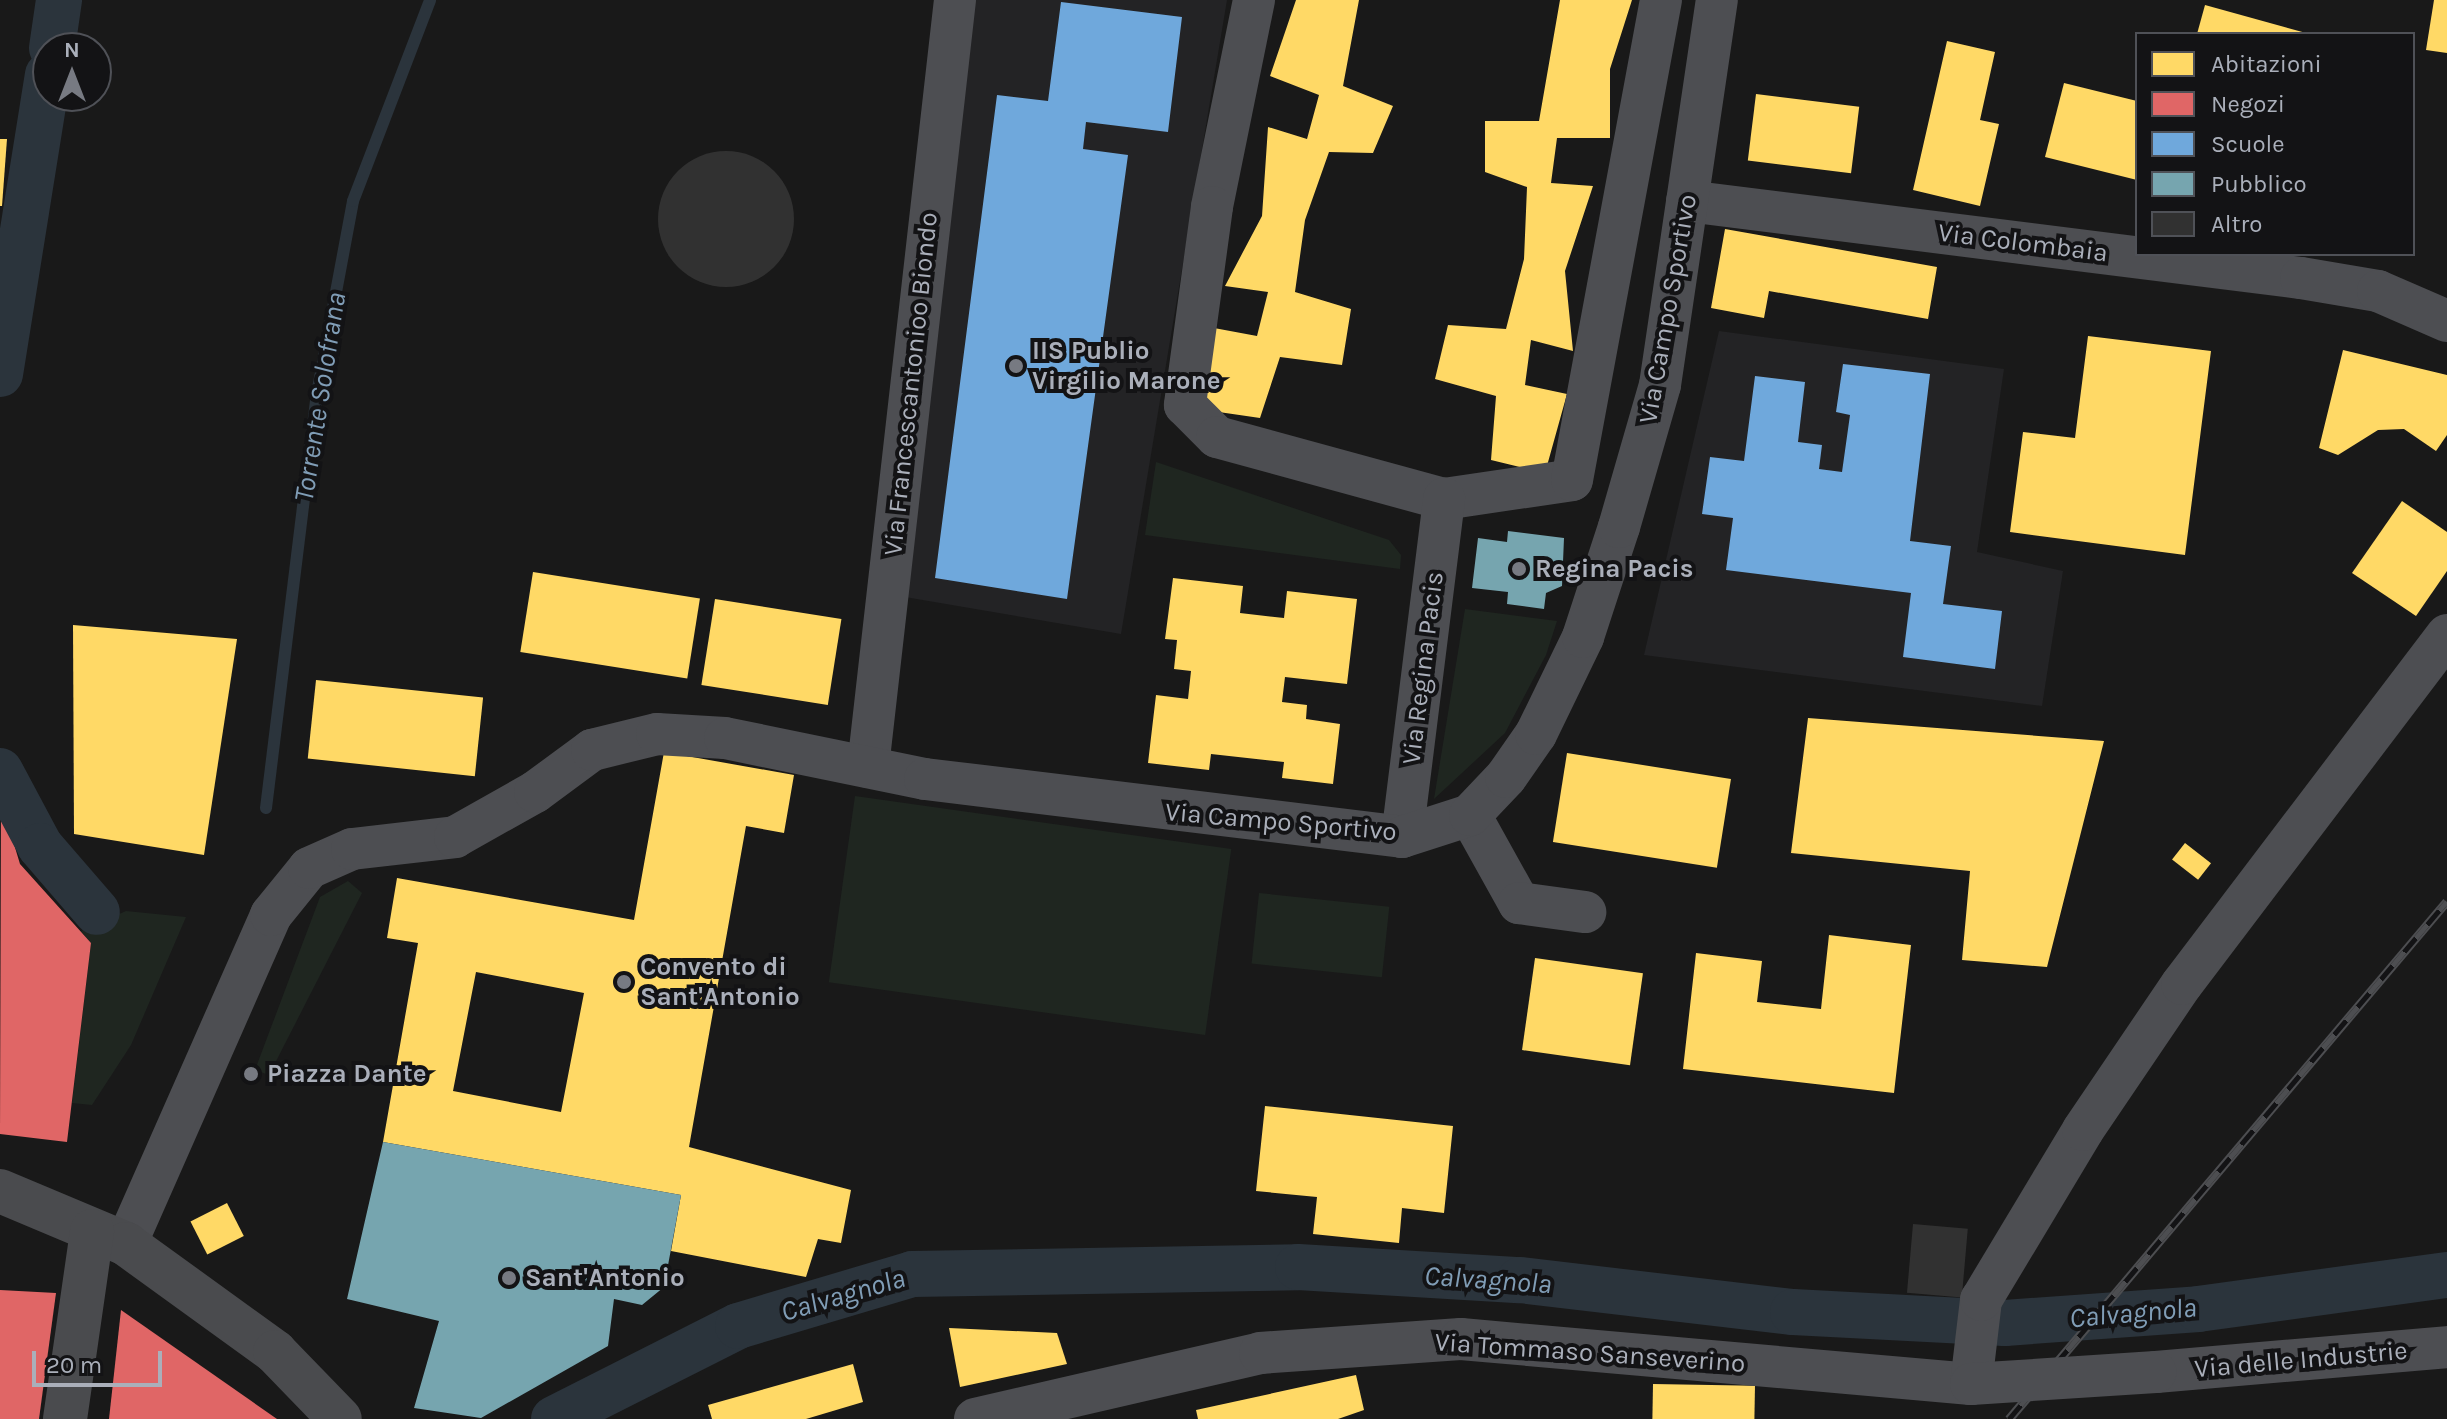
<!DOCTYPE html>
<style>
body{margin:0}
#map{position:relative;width:2447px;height:1419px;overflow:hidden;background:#191919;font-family:Karla,sans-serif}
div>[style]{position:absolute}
.built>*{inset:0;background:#232325}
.green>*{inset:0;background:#1f2620;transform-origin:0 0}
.homes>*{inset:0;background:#ffd966;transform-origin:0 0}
.shops>*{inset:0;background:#e06666}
.schools>*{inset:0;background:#6fa8dc}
.public>*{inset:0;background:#76a5af}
.stream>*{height:12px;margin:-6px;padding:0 6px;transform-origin:6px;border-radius:6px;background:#2b343c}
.canal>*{height:46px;margin:-23px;padding:0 23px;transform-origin:23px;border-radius:23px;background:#2b343c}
.building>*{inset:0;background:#313131;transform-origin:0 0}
.round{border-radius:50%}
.minor>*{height:42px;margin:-21px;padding:0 21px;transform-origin:21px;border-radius:21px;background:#4d4e52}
.major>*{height:44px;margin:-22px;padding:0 22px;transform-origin:22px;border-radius:22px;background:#4a4b4e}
.rail>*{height:9px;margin-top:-4.5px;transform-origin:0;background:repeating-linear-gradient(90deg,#131315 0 18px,#4d4e51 0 36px);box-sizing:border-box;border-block:2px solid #4d4e51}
.minor-bridge>*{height:42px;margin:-21px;padding:0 21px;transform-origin:21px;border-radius:21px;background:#4d4e52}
.dots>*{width:22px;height:22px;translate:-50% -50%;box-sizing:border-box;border:4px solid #131315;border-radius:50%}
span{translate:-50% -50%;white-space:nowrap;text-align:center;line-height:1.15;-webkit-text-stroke:8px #131315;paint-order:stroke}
.street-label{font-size:26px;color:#aaafba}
.poi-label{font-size:26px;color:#aaafba;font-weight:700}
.left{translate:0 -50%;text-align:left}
.water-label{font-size:28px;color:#809db6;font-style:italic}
.legend{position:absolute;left:2135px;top:32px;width:280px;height:224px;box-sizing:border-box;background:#131315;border:2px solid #4f5157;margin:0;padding:10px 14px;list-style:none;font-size:24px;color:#aaafba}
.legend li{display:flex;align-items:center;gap:16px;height:40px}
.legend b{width:40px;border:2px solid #4f5157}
.north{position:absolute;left:32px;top:32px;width:80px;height:80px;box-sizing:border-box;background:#131315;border:2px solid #4f5157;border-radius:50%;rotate:0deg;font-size:22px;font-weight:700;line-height:32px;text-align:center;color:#aaafba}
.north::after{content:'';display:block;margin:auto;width:28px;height:36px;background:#777a82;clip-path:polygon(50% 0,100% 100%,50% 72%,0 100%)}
.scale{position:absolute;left:32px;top:1351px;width:130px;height:36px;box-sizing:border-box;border:4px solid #aaafba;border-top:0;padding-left:10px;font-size:24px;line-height:28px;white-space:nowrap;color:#aaafba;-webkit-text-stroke:6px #131315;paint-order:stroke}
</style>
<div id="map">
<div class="built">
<div style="clip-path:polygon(969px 0,1227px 0,1121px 634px,905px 597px)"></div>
<div style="clip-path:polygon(1719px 331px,2004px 369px,1977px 552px,2063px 571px,2042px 706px,1644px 655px)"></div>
</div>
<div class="green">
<div style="clip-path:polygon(1156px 462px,1389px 540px,1401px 555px,1400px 569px,1145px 535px)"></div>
<div style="clip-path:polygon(1465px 609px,1557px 621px,1546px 655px,1505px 733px,1434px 799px)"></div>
<div style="left:855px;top:796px;width:380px;height:188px;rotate:8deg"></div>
<div style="clip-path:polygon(348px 881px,362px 893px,269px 1075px,255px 1070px,320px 897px)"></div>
<div style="left:1259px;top:893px;width:131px;height:71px;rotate:6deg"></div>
<div style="clip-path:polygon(126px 911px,186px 917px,131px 1045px,92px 1105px,72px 1103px,91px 943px,81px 931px)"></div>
</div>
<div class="homes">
<div style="clip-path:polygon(1296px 0,1359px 0,1343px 86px,1393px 106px,1373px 153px,1329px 152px,1305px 220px,1295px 292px,1351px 309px,1342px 365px,1280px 357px,1260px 418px,1205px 410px,1214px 328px,1257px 336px,1268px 292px,1225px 286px,1262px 216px,1268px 127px,1307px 139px,1319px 95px,1270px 76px)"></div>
<div style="clip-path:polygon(1560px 0,1632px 0,1610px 69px,1610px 138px,1557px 138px,1551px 183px,1593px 186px,1565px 271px,1573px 351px,1531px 340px,1525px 385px,1567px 394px,1545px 473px,1491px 460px,1496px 396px,1435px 379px,1448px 325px,1506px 329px,1524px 259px,1527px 187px,1485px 172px,1485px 121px,1539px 121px)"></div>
<div style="clip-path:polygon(2434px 0,2447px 0,2447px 53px,2426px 50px)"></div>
<div style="clip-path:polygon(2205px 5px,2306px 33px,2306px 34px,2197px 34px)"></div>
<div style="clip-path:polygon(1947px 41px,1995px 52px,1980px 120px,1999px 124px,1980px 206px,1913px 190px)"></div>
<div style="clip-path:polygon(2064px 83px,2137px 101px,2137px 180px,2045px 157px)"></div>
<div style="left:1756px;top:94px;width:104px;height:67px;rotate:7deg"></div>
<div style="clip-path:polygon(0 139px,7px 139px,2px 206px,0 206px)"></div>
<div style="clip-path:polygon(1725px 229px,1937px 267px,1928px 319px,1769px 291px,1764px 318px,1711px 308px)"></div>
<div style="clip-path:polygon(2088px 336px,2211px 351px,2185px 555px,2010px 532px,2023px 432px,2075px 438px)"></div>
<div style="clip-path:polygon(2343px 350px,2447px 375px,2447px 435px,2436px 451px,2404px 429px,2378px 430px,2338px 455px,2319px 448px)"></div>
<div style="clip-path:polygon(2402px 501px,2447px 532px,2447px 571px,2416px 616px,2352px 573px)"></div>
<div style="left:533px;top:572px;width:169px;height:81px;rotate:9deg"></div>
<div style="clip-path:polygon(1173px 578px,1243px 586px,1240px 613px,1284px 618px,1287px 591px,1357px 599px,1347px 684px,1285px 677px,1282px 702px,1307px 705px,1306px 719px,1340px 724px,1333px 784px,1282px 778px,1284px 762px,1211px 754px,1209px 770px,1148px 763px,1156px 695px,1188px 699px,1191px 671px,1174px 669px,1177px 640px,1165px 639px)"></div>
<div style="left:715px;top:599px;width:128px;height:87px;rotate:9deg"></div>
<div style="clip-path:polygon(73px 625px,237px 639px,204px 855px,74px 834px)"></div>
<div style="left:316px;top:680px;width:168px;height:79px;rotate:6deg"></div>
<div style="clip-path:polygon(1808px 718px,2104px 741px,2047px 967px,1962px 960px,1970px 871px,1791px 853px)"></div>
<div style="clip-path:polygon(evenodd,664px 752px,794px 775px,784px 833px,746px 826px,689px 1147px,851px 1190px,841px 1243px,818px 1239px,806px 1277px,671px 1251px,681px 1195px,383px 1142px,418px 943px,387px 938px,397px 878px,634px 920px,664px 752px,476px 972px,584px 993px,561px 1112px,453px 1091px,476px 972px)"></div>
<div style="left:1567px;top:753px;width:166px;height:90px;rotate:9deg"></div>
<div style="left:2185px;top:843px;width:33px;height:21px;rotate:38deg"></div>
<div style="clip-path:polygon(1829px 935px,1911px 945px,1894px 1093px,1683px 1069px,1696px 953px,1762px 961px,1757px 1002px,1821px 1009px)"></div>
<div style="left:1535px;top:958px;width:109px;height:93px;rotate:8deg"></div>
<div style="clip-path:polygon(1265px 1106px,1453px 1126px,1444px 1213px,1402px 1208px,1399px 1243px,1313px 1234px,1317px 1197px,1256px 1191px)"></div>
<div style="left:227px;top:1203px;width:37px;height:41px;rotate:63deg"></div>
<div style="clip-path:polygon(949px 1328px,1057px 1333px,1067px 1364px,960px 1387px)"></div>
<div style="clip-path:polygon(853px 1364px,863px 1402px,806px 1419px,712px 1419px,708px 1405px)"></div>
<div style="clip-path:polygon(1356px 1375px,1364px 1410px,1338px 1419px,1198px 1419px,1196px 1410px)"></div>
<div style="left:1653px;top:1384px;width:102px;height:35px;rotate:1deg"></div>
</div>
<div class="shops">
<div style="clip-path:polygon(1px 801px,20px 864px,91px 943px,67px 1142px,0 1134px)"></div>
<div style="clip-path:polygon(0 1290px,56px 1293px,39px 1419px,0 1419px)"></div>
<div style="clip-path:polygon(121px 1310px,277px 1419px,109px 1419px)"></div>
</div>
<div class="schools">
<div style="clip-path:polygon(1061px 2px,1182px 17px,1168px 132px,1086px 122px,1083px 149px,1128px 155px,1067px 599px,935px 578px,997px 95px,1048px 101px)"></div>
<div style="clip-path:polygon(1843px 364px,1930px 374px,1910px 541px,1951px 546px,1943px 604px,2002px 611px,1995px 669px,1903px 657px,1911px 593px,1726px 570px,1733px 518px,1702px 514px,1710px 457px,1744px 461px,1755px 376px,1805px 382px,1798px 442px,1822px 445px,1819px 469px,1842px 472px,1850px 415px,1836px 412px)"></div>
</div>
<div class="public">
<div style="clip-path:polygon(1508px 531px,1564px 538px,1562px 586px,1546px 593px,1544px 609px,1507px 604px,1508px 592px,1472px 588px,1478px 538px,1507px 542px)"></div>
<div style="clip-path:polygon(383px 1142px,681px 1195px,664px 1287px,642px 1305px,614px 1299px,608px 1346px,481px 1418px,414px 1408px,439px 1321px,347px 1299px)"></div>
</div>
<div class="stream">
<div style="left:266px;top:808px;width:412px;rotate:-83deg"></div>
<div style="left:316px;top:399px;width:201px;rotate:-79.4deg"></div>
<div style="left:353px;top:201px;width:215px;rotate:-69deg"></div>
</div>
<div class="canal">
<div style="left:52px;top:48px;width:49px;rotate:-81.7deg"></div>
<div style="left:0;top:374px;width:303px;rotate:-80.9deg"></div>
<div style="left:0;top:771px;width:85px;rotate:61.9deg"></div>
<div style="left:40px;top:846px;width:87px;rotate:49.2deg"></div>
<div style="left:554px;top:1419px;width:206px;rotate:-26.8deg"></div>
<div style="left:738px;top:1326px;width:182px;rotate:-16.6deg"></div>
<div style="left:912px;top:1274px;width:386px;rotate:-1deg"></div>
<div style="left:1298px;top:1267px;width:222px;rotate:3.4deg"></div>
<div style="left:1520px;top:1280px;width:275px;rotate:6.7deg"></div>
<div style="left:1793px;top:1312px;width:212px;rotate:3deg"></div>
<div style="left:2005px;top:1323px;width:194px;rotate:-4.1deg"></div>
<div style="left:2198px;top:1309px;width:251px;rotate:-7.8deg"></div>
</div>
<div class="building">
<div class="round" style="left:658px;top:151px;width:136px;height:136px"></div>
<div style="left:1913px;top:1224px;width:55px;height:69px;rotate:5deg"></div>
</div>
<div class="minor">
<div style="left:1254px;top:0;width:211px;rotate:101.5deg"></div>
<div style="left:1212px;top:207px;width:200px;rotate:97.8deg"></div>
<div style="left:1185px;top:405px;width:45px;rotate:45deg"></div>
<div style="left:1217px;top:437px;width:235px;rotate:15.3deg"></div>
<div style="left:1444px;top:499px;width:129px;rotate:-8.4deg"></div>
<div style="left:1572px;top:480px;width:488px;rotate:-79.5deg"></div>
<div style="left:1687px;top:201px;width:619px;rotate:7.15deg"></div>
<div style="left:2301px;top:278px;width:78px;rotate:9.6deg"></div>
<div style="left:2378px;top:291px;width:75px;rotate:23.5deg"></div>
<div style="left:868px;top:767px;width:772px;rotate:-83.53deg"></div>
<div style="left:1470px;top:815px;width:101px;rotate:60.9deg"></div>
<div style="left:1519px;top:903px;width:67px;rotate:7.8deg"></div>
<div style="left:1402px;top:837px;width:341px;rotate:-82.9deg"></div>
<div style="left:126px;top:1244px;width:360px;rotate:-66.2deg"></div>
<div style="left:271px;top:915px;width:60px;rotate:-51deg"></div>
<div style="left:309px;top:868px;width:47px;rotate:-23.8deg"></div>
<div style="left:352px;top:849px;width:104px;rotate:-6.6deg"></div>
<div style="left:455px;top:837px;width:92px;rotate:-29.4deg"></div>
<div style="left:535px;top:792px;width:71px;rotate:-36.4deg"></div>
<div style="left:592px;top:750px;width:67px;rotate:-13.8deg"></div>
<div style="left:657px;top:734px;width:68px;rotate:3.4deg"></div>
<div style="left:725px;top:738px;width:204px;rotate:11.6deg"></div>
<div style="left:925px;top:779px;width:481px;rotate:6.9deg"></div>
<div style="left:1402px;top:837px;width:71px;rotate:-17.9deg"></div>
<div style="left:1470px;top:815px;width:52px;rotate:-46.5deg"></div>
<div style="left:1506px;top:777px;width:52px;rotate:-55.1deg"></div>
<div style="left:1536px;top:734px;width:108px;rotate:-64.1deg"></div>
<div style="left:1583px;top:637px;width:116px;rotate:-71.9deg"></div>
<div style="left:1619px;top:527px;width:148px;rotate:-73.9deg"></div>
<div style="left:1660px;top:385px;width:389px;rotate:-81.6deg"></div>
<div style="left:2156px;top:1372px;width:292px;rotate:-4.9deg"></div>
<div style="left:975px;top:1419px;width:293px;rotate:-13deg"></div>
<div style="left:1260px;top:1353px;width:201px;rotate:-4deg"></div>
<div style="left:1461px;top:1339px;width:512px;rotate:5.04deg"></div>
<div style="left:1971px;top:1384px;width:85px;rotate:-83.2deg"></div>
<div style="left:1981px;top:1300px;width:198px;rotate:-59deg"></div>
<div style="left:2083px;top:1130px;width:176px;rotate:-55.9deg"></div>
<div style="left:2182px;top:984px;width:438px;rotate:-52.8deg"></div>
</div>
<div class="major">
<div style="left:0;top:1191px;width:137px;rotate:22.8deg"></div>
<div style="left:126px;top:1244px;width:184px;rotate:35.9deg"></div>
<div style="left:275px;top:1352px;width:93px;rotate:45.9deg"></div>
<div style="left:65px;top:1419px;width:190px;rotate:-81.8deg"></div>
</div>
<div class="rail">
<div style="left:2009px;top:1419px;width:678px;rotate:-49.78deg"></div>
</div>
<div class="minor-bridge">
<div style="left:1971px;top:1384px;width:185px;rotate:-3.7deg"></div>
</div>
<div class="dots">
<div style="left:1016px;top:366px;background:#777a82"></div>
<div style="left:1519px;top:569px;background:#777a82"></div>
<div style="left:624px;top:982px;background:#777a82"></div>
<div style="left:251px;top:1074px;background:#777a82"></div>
<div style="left:509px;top:1278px;background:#777a82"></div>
</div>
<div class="street-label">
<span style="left:2023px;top:243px;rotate:7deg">Via Colombaia</span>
<span style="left:1668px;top:309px;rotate:-80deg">Via Campo Sportivo</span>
<span style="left:911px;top:384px;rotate:-84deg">Via Francescantonioo Biondo</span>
<span style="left:1423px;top:668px;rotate:-83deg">Via Regina Pacis</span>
<span style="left:1281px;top:822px;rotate:5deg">Via Campo Sportivo</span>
<span style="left:1590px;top:1353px;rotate:4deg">Via Tommaso Sanseverino</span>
<span style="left:2301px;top:1360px;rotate:-5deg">Via delle Industrie</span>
</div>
<div class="poi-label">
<span class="left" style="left:1032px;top:366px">IIS Publio<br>Virgilio Marone</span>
<span class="left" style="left:1535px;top:569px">Regina Pacis</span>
<span class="left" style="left:640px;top:982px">Convento di<br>Sant'Antonio</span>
<span class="left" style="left:267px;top:1074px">Piazza Dante</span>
<span class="left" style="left:525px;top:1278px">Sant'Antonio</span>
</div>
<div class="water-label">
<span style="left:320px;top:397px;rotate:-81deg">Torrente Solofrana</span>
<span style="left:1488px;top:1280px;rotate:4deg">Calvagnola</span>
<span style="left:843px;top:1295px;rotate:-16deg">Calvagnola</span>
<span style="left:2133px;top:1313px;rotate:-5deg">Calvagnola</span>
</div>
<ul class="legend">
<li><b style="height:22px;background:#ffd966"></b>Abitazioni</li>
<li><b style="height:22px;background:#e06666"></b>Negozi</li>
<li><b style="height:22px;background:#6fa8dc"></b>Scuole</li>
<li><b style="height:22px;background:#76a5af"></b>Pubblico</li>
<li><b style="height:22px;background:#313131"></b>Altro</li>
</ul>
<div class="north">N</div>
<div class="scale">20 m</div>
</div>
